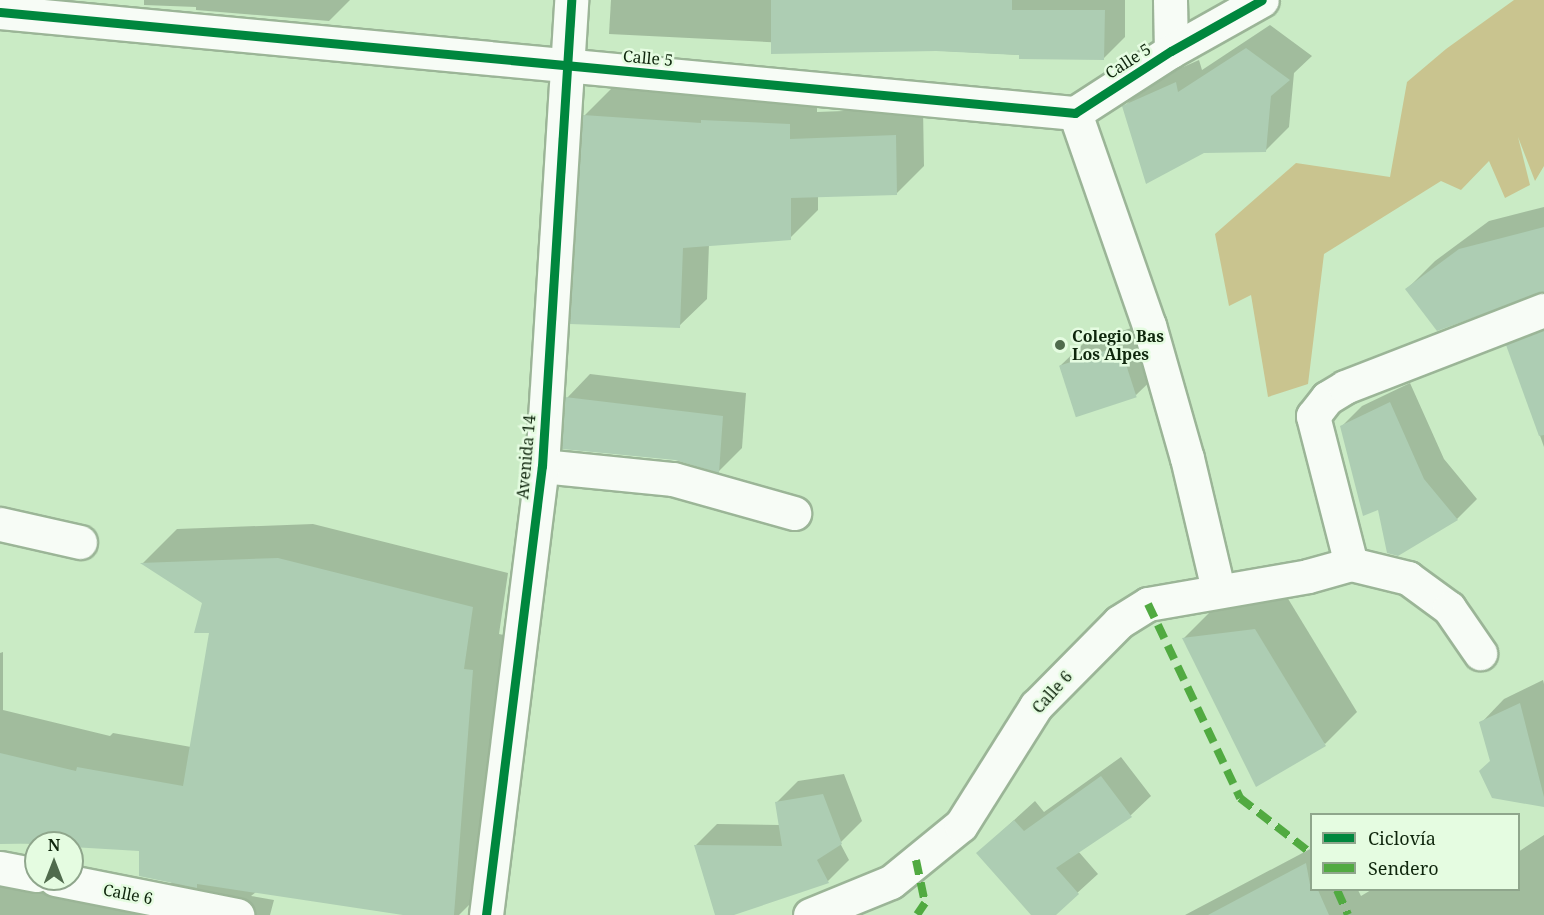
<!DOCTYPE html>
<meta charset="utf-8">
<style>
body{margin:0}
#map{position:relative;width:1544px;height:915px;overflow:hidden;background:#caebc5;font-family:"Noto Serif",serif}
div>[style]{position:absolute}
.forest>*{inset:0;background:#c9c48f}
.shadow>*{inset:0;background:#0003}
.building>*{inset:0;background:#adcdb3;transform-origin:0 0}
.roads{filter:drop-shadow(2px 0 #9bb597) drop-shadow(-2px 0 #9bb597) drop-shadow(0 2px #9bb597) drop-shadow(0 -2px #9bb597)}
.minor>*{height:33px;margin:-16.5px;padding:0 16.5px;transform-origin:16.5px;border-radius:16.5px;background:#f7fcf6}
.quiet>*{height:8px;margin-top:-4px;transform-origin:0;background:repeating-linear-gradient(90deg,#51aa41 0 15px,transparent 0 23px)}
.cycleway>*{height:9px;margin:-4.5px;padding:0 4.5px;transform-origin:4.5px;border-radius:4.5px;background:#00873e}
.dots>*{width:16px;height:16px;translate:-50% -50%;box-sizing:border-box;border:3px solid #e5fce1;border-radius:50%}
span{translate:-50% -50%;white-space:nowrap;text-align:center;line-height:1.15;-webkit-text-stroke:5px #e5fce1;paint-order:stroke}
.street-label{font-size:16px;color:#0f260d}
.poi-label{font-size:16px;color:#0f260d;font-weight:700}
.left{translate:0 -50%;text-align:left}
.legend{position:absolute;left:1310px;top:813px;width:210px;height:78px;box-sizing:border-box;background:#e5fce1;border:2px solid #8fa68c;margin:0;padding:8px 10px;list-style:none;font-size:18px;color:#0f260d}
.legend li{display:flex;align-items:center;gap:12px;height:30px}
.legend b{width:30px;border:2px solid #8fa68c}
.north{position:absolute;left:24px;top:831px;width:60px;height:60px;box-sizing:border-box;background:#e5fce1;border:2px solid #8fa68c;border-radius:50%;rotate:0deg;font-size:16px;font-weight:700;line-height:24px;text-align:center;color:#0f260d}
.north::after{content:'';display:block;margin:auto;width:21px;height:27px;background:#506b4d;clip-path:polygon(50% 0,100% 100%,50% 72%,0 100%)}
</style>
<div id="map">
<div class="forest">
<div style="clip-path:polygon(1514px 0,1544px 0,1544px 166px,1535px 181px,1518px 137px,1530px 185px,1505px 198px,1489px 161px,1461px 190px,1441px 181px,1324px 254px,1308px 384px,1268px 397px,1251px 295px,1229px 306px,1215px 234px,1296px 163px,1390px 177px,1407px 82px,1446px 49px)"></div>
</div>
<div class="shadow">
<div style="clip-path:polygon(144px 0,350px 0,329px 21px,196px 10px,196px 7px,144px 5px)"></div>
<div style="clip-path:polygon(611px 0,1125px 0,1125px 37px,1103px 59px,609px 34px)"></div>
<div style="clip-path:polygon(1270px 25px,1312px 56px,1294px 73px,1289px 127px,1266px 150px,1124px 107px,1147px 83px,1199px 60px,1202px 70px)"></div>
<div style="clip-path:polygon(612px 88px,727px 96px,817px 97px,817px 112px,923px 108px,924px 166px,897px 193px,818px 196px,818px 210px,790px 238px,709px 244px,707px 299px,679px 326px,584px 116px)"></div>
<div style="clip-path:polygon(1544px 207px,1544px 292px,1407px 289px,1435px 261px,1489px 221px)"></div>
<div style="clip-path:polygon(1544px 314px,1544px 447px,1508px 345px)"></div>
<div style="clip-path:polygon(1144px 324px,1160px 372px,1136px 395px,1060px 366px,1084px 343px)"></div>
<div style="clip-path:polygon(590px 374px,746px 393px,742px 448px,719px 471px,567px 398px)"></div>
<div style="clip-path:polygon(1410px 383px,1444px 459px,1477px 499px,1457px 519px,1379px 508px,1342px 426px,1362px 406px)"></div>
<div style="clip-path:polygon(313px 524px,508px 573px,499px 634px,508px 636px,488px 886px,459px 915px,413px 915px,256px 892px,251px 896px,274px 900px,270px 915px,0 915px,0 869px,158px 896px,172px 882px,141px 849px,0 842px,0 653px,3px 652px,3px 710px,110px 736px,113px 733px,191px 747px,210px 631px,204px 603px,143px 563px,177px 529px)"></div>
<div style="clip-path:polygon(1287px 597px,1357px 712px,1325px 744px,1184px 638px,1216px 606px)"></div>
<div style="clip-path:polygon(1543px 680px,1544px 684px,1544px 805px,1491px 761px,1481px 723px,1504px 699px)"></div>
<div style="clip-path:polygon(1121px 757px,1151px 796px,1131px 815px,1078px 851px,1098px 874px,1053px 915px,1033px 915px,978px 853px,1035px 801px,1044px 812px)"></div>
<div style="clip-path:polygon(844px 774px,862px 821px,840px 843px,849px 860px,828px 881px,729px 915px,717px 915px,696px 845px,717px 824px,780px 825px,777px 802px,798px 781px)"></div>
<div style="clip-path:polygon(1544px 835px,1544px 915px,1185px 915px,1312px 848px,1312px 890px,1358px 890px,1361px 896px,1371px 890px,1518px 890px,1518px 852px)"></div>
</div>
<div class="building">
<div style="clip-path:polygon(771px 0,1012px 0,1012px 10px,1105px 10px,1104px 60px,1019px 59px,1019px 55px,936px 51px,771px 54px)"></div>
<div style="clip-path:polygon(1246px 48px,1290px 80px,1271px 96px,1266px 152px,1204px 153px,1146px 184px,1122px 106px,1176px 82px,1178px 92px)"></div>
<div style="clip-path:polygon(583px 115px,701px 123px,701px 120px,790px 124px,790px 139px,896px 135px,897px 195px,791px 198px,791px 240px,683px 248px,680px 328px,570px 324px)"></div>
<div style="clip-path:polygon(1544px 227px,1544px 292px,1437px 331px,1405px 289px,1459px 249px)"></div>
<div style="clip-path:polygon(1544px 330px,1544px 435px,1539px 436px,1506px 345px)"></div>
<div style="left:1120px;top:346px;width:54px;height:64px;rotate:72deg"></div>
<div style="clip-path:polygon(565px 397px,723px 416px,719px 473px,675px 460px,562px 449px)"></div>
<div style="clip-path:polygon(1390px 402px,1424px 479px,1458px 520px,1398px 556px,1387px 553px,1378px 510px,1363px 516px,1340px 426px)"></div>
<div style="clip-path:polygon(278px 558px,473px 607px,464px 669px,473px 670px,454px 915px,403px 915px,197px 884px,197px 888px,139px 876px,139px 851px,72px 847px,72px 843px,0 844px,0 753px,76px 771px,77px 767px,183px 786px,209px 633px,194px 633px,202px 603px,140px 563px)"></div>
<div style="clip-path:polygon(1255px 629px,1326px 746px,1256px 787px,1182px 638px)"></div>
<div style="clip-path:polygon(1520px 703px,1544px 797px,1544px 807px,1492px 798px,1479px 771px,1490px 761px,1479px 722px)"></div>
<div style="clip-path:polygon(1101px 776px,1132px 817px,1056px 868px,1079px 894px,1056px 915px,1031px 915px,976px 853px,1014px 820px,1024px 831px)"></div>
<div style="clip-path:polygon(823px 794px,842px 844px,817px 860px,829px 883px,734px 915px,715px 915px,694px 845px,782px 846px,775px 802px)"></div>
<div style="clip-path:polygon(1306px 863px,1311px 890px,1318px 890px,1329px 915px,1208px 915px)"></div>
</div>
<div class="roads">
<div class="minor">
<div style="left:1170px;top:0;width:51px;rotate:88.9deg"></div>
<div style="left:0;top:12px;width:1080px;rotate:5.37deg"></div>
<div style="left:1075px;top:113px;width:114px;rotate:-32.9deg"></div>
<div style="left:1171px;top:51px;width:104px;rotate:-29.3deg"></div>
<div style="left:1075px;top:113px;width:225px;rotate:70.8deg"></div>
<div style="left:1149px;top:325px;width:138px;rotate:74.1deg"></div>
<div style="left:1187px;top:458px;width:135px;rotate:76.7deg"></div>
<div style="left:542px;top:466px;width:132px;rotate:5.7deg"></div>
<div style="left:673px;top:479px;width:126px;rotate:15.7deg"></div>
<div style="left:0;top:524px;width:82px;rotate:12.7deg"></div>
<div style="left:1351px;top:564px;width:153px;rotate:-104.4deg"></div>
<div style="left:1313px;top:416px;width:23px;rotate:-52deg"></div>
<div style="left:1327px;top:398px;width:21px;rotate:-31deg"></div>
<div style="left:1345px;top:387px;width:213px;rotate:-21.2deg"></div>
<div style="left:1351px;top:564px;width:59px;rotate:13.8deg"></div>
<div style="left:1408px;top:578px;width:51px;rotate:36.2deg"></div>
<div style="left:1449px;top:608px;width:55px;rotate:55.4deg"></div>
<div style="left:0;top:868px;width:37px;rotate:11deg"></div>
<div style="left:55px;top:879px;width:186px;rotate:11.2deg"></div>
<div style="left:486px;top:915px;width:452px;rotate:-82.9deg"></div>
<div style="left:542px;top:466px;width:467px;rotate:-86.4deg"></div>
<div style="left:810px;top:915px;width:87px;rotate:-22.2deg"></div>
<div style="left:891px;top:882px;width:90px;rotate:-39.2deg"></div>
<div style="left:961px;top:825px;width:141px;rotate:-57.8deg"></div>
<div style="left:1036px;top:706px;width:118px;rotate:-45.3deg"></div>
<div style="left:1119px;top:622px;width:34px;rotate:-32deg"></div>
<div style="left:1148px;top:604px;width:162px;rotate:-9.9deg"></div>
<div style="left:1308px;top:576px;width:45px;rotate:-15.6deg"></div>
</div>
</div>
<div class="quiet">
<div style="left:1148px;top:604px;width:215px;rotate:64.6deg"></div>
<div style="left:1240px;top:798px;width:91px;rotate:37.9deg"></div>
<div style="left:916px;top:860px;width:44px;rotate:78.2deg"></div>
<div style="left:925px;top:903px;width:14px;rotate:124deg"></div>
<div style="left:1337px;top:890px;width:27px;rotate:66deg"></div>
</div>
<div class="cycleway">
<div style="left:0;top:12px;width:1080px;rotate:5.37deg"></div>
<div style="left:1075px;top:113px;width:114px;rotate:-32.9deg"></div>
<div style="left:1171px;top:51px;width:104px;rotate:-29.3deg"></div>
<div style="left:486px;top:915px;width:452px;rotate:-82.9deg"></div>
<div style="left:542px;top:466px;width:467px;rotate:-86.4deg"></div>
</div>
<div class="dots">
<div style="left:1060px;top:345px;background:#506b4d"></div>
</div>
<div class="street-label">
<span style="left:648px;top:58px;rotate:5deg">Calle 5</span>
<span style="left:1128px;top:61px;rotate:-33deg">Calle 5</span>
<span style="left:526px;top:457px;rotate:-85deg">Avenida 14</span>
<span style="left:1052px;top:692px;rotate:-48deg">Calle 6</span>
<span style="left:128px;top:894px;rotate:11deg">Calle 6</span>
</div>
<div class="poi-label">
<span class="left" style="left:1072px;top:345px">Colegio Bas<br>Los Alpes</span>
</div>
<ul class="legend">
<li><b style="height:8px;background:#00873e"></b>Ciclovía</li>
<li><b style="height:8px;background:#51aa41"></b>Sendero</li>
</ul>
<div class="north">N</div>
</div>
